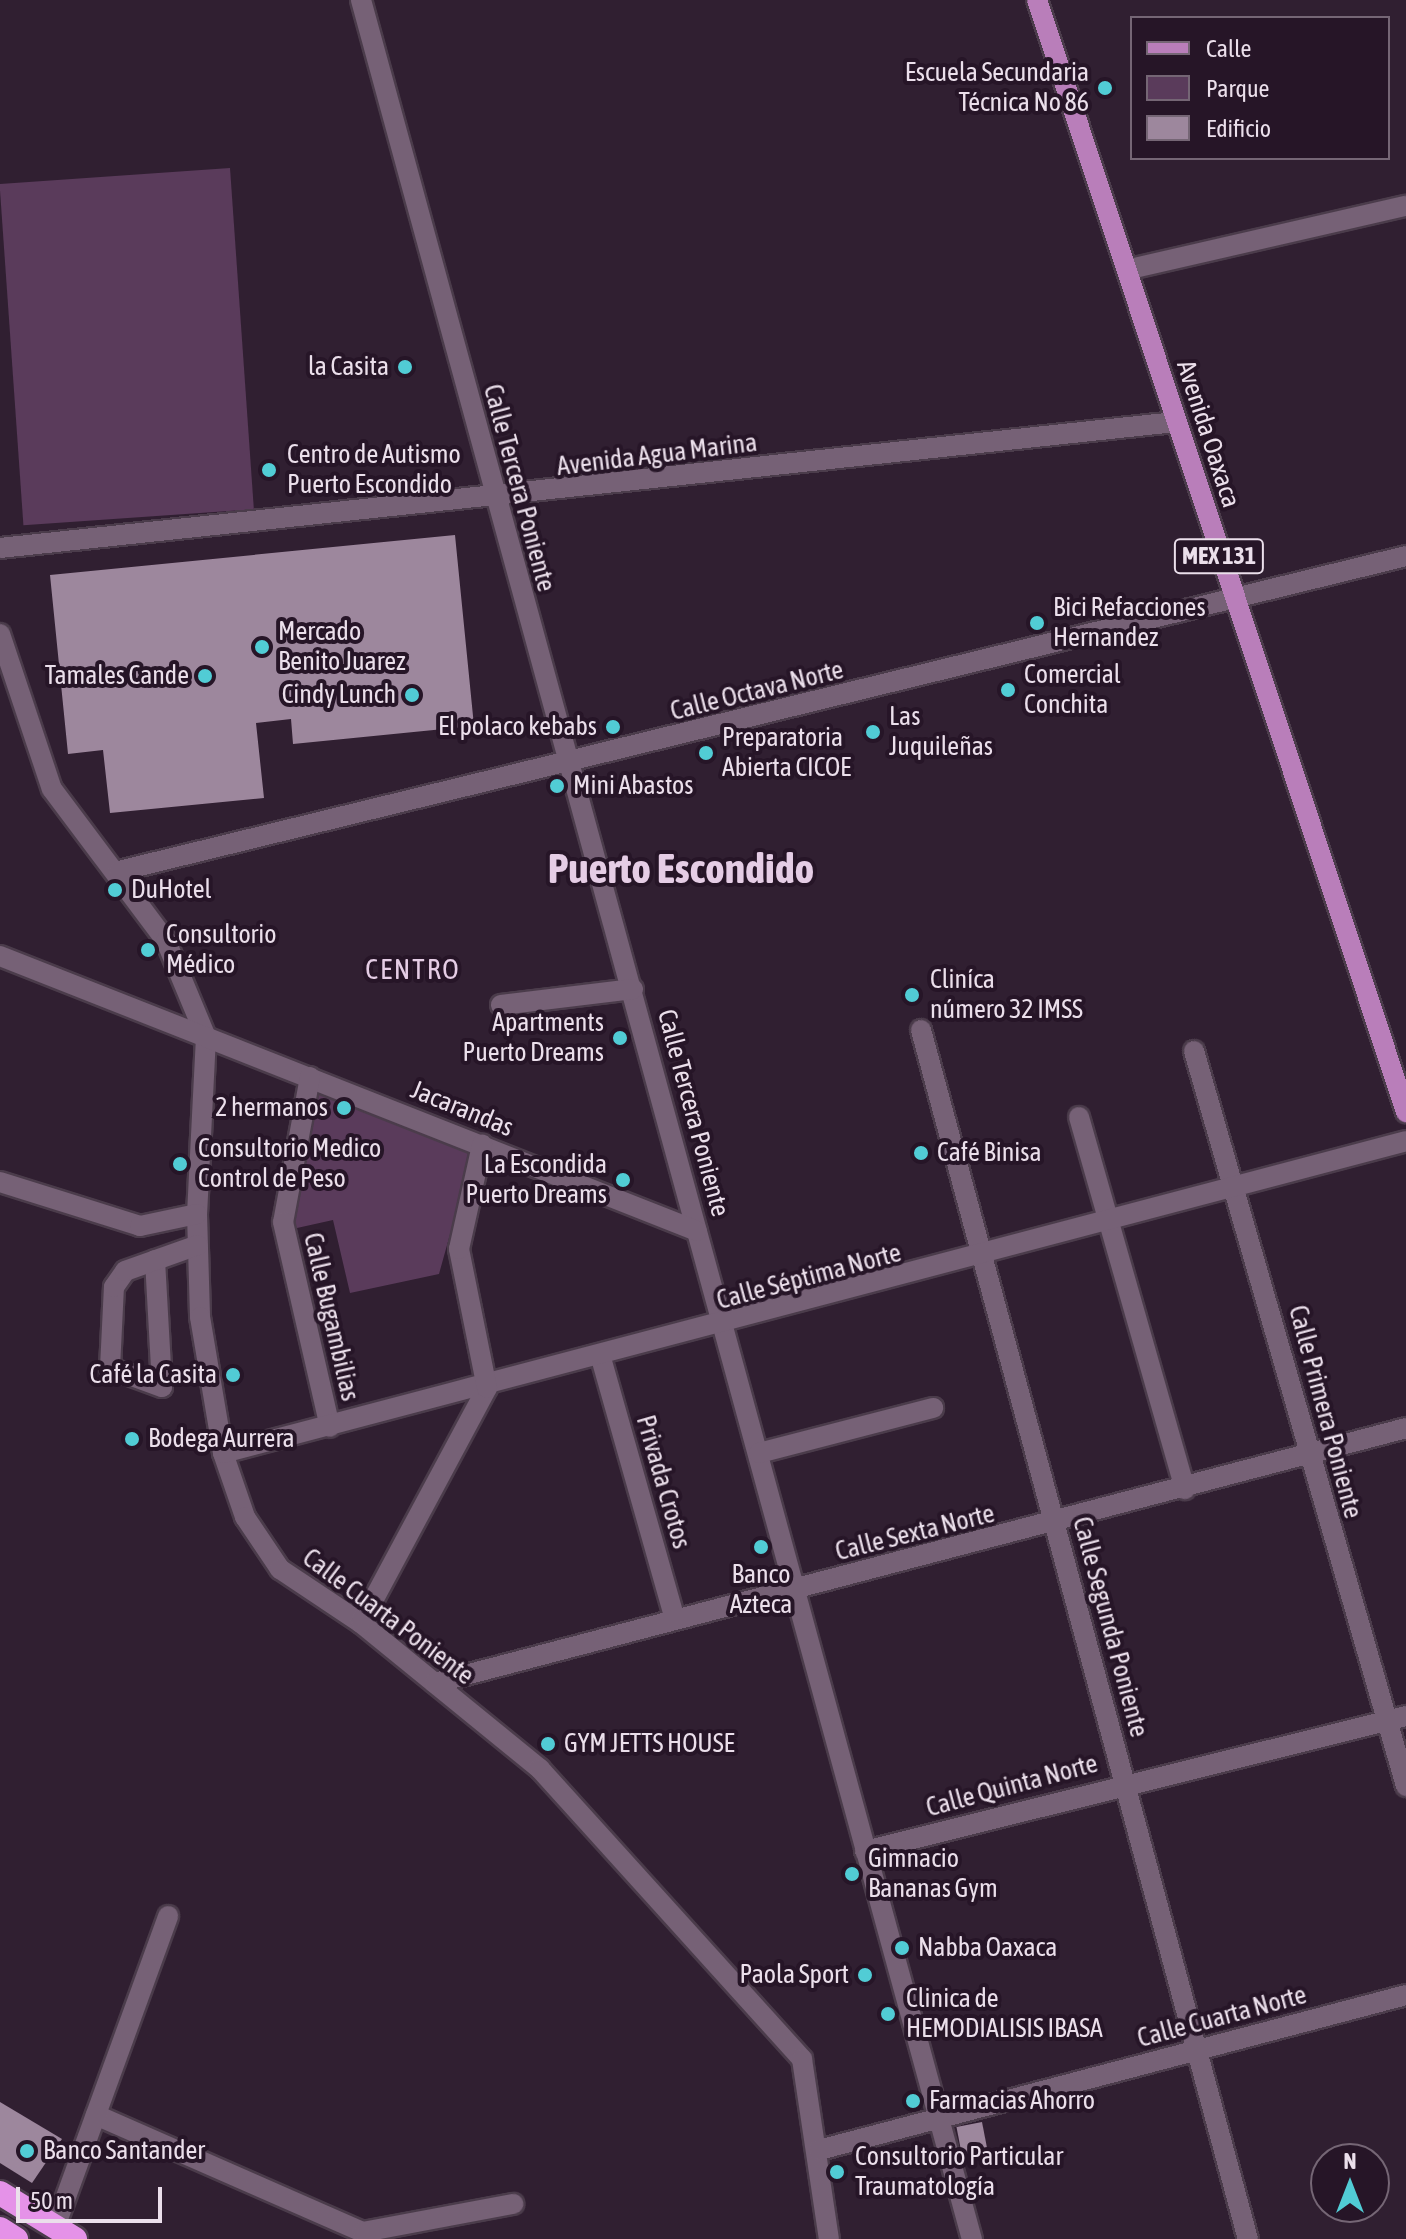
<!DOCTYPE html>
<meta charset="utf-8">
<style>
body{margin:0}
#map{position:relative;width:1406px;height:2239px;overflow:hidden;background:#301f31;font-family:"Asap Condensed",sans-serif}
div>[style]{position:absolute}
.green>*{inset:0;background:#5a3b5b;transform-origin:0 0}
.building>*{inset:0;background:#9d879d;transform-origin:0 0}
.roads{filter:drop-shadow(2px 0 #4b3c4b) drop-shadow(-2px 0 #4b3c4b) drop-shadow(0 2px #4b3c4b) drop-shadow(0 -2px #4b3c4b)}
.minor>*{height:20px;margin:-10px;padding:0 10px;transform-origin:10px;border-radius:10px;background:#766176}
.major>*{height:20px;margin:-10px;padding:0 10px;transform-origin:10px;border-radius:10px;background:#b97eba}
.highway>*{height:24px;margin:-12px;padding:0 12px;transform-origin:12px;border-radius:12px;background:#e592e8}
.dots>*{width:22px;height:22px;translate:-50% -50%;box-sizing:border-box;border:4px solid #261527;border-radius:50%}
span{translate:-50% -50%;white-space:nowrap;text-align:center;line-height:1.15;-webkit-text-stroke:8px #261527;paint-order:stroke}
.shield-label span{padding:2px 6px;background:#261527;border:2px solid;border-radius:6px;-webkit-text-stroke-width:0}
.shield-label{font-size:24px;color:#ebdfeb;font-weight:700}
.poi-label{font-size:26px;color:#ebdfeb}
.right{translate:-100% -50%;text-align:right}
.left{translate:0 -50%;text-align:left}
.street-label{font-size:26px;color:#ebdfeb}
.neighbourhood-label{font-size:28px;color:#e5cde5;letter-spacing:2px}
.town-label{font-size:42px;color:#e5cde5;font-weight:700}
.legend{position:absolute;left:1130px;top:16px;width:260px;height:144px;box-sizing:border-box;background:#261527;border:2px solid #756675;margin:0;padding:10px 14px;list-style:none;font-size:24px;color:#ebdfeb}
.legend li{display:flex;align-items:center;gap:16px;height:40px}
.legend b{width:40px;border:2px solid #756675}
.north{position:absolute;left:1310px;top:2143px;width:80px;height:80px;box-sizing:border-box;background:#261527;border:2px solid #756675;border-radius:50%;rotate:0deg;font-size:22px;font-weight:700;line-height:32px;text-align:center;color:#ebdfeb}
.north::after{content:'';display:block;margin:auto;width:28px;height:36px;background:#51ccd5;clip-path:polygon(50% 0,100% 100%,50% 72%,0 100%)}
.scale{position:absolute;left:16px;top:2187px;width:146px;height:36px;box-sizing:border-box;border:4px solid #ebdfeb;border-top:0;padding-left:10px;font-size:24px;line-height:28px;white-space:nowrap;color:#ebdfeb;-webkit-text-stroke:6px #261527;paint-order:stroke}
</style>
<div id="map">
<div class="green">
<div style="left:230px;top:168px;width:342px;height:231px;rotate:86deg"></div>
<div style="clip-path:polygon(315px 1086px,474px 1148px,439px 1274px,350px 1293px,333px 1220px,288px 1230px)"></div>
</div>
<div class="building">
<div style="clip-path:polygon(455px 535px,474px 726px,293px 744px,291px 719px,256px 723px,264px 798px,110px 813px,103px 750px,68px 754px,50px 575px)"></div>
<div style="clip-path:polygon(0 2102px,62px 2139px,32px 2183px,0 2163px)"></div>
<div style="left:982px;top:2122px;width:31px;height:26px;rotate:79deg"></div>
</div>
<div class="roads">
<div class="minor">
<div style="left:361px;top:0;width:2321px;rotate:74.74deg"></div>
<div style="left:1130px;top:269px;width:283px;rotate:-12.9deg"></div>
<div style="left:0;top:548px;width:1182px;rotate:-6.12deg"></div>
<div style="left:0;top:634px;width:163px;rotate:71.5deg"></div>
<div style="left:52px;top:789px;width:190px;rotate:53.1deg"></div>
<div style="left:166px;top:941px;width:104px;rotate:67.4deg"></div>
<div style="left:206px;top:1037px;width:177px;rotate:92.9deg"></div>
<div style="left:197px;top:1214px;width:103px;rotate:88.3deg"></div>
<div style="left:200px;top:1317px;width:138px;rotate:80.4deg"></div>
<div style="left:223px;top:1453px;width:68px;rotate:71deg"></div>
<div style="left:245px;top:1517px;width:63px;rotate:56.1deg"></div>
<div style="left:280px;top:1569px;width:97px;rotate:33.7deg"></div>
<div style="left:361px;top:1623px;width:231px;rotate:39.2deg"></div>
<div style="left:540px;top:1769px;width:391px;rotate:47.9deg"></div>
<div style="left:802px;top:2059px;width:182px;rotate:81.5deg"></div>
<div style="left:119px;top:871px;width:1325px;rotate:-13.75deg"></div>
<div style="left:0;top:956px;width:749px;rotate:21.53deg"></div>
<div style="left:501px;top:1005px;width:133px;rotate:-6.9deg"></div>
<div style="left:921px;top:1030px;width:1252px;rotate:74.87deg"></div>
<div style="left:1194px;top:1051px;width:765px;rotate:73.91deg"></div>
<div style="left:310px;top:1077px;width:147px;rotate:100.5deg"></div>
<div style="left:283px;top:1222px;width:210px;rotate:77.1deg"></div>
<div style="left:1079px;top:1117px;width:387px;rotate:74.1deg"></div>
<div style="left:0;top:1182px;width:147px;rotate:17.4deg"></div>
<div style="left:140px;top:1226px;width:58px;rotate:-11.9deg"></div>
<div style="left:155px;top:1260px;width:127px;rotate:86.8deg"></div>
<div style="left:162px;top:1387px;width:55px;rotate:-159.9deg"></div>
<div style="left:110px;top:1368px;width:81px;rotate:-87.2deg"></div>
<div style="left:114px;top:1287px;width:19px;rotate:-55deg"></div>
<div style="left:125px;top:1271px;width:77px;rotate:-19.6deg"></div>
<div style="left:601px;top:1358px;width:272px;rotate:74.2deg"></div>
<div style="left:223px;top:1453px;width:1223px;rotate:-14.77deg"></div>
<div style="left:759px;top:1453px;width:180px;rotate:-14.5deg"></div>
<div style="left:361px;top:1623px;width:267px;rotate:-61.8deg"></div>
<div style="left:487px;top:1388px;width:142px;rotate:-101.4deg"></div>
<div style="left:459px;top:1249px;width:107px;rotate:-77.5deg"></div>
<div style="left:435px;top:1683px;width:1004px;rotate:-14.71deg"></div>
<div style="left:865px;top:1851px;width:558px;rotate:-14.01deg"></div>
<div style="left:96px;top:2115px;width:292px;rotate:23.7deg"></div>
<div style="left:363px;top:2232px;width:153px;rotate:-10.6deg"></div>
<div style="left:819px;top:2150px;width:607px;rotate:-14.79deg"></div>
<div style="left:55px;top:2227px;width:331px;rotate:-70deg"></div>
</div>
<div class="major">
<div style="left:1037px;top:0;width:1172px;rotate:71.64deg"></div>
</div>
<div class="highway">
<div style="left:0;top:2193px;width:88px;rotate:31.5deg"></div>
<div style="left:0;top:2229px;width:19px;rotate:32deg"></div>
</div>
</div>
<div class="dots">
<div style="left:1105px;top:88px;background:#51ccd5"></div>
<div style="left:405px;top:367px;background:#51ccd5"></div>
<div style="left:269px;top:470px;background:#51ccd5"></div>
<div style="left:1037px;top:623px;background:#51ccd5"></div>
<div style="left:262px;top:647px;background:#51ccd5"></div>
<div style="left:205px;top:676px;background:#51ccd5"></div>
<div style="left:1008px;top:690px;background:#51ccd5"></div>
<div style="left:412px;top:695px;background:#51ccd5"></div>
<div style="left:613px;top:727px;background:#51ccd5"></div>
<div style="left:873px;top:732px;background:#51ccd5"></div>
<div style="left:706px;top:753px;background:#51ccd5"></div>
<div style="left:557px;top:786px;background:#51ccd5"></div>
<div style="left:115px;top:890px;background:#51ccd5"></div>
<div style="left:148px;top:950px;background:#51ccd5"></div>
<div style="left:912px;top:995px;background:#51ccd5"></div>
<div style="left:620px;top:1038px;background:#51ccd5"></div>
<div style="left:344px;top:1108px;background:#51ccd5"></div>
<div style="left:921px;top:1153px;background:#51ccd5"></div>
<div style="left:180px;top:1164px;background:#51ccd5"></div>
<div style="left:623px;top:1180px;background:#51ccd5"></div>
<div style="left:233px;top:1375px;background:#51ccd5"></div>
<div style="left:132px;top:1439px;background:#51ccd5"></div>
<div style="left:761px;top:1547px;background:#51ccd5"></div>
<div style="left:548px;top:1744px;background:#51ccd5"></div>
<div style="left:852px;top:1874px;background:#51ccd5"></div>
<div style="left:902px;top:1948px;background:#51ccd5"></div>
<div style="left:865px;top:1975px;background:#51ccd5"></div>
<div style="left:888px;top:2014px;background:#51ccd5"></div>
<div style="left:913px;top:2101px;background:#51ccd5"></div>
<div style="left:27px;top:2151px;background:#51ccd5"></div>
<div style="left:837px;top:2172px;background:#51ccd5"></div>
</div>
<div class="shield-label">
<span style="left:1219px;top:556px">MEX 131</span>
</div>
<div class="poi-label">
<span class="right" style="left:1089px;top:88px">Escuela Secundaria<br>Técnica No 86</span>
<span class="right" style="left:389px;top:367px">la Casita</span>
<span class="left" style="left:287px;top:470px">Centro de Autismo<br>Puerto Escondido</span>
<span class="left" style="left:1053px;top:623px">Bici Refacciones<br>Hernandez</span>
<span class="left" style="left:278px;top:647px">Mercado<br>Benito Juarez</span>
<span class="left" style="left:1024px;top:690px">Comercial<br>Conchita</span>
<span class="right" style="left:189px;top:676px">Tamales Cande</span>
<span class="right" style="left:396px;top:695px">Cindy Lunch</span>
<span class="left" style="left:889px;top:732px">Las<br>Juquileñas</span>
<span class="right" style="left:597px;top:727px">El polaco kebabs</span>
<span class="left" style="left:722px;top:753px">Preparatoria<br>Abierta CICOE</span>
<span class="left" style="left:573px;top:786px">Mini Abastos</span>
<span class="left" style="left:131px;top:890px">DuHotel</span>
<span class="left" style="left:166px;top:950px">Consultorio<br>Médico</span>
<span class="left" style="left:930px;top:995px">Cliníca<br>número 32 IMSS</span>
<span class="right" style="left:604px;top:1038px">Apartments<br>Puerto Dreams</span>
<span class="right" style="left:328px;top:1108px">2 hermanos</span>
<span class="left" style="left:198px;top:1164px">Consultorio Medico<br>Control de Peso</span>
<span class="left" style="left:937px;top:1153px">Café Binisa</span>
<span class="right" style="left:607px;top:1180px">La Escondida<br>Puerto Dreams</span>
<span class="right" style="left:217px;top:1375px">Café la Casita</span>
<span class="left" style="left:148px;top:1439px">Bodega Aurrera</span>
<span style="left:761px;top:1590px">Banco<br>Azteca</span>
<span class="left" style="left:564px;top:1744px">GYM JETTS HOUSE</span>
<span class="left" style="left:868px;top:1874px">Gimnacio<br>Bananas Gym</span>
<span class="left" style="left:918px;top:1948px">Nabba Oaxaca</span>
<span class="right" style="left:849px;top:1975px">Paola Sport</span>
<span class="left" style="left:906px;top:2014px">Clinica de<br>HEMODIALISIS IBASA</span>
<span class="left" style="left:929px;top:2101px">Farmacias Ahorro</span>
<span class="left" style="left:43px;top:2151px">Banco Santander</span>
<span class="left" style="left:855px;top:2172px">Consultorio Particular<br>Traumatología</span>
</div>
<div class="street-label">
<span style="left:1208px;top:434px;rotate:72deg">Avenida Oaxaca</span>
<span style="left:657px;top:455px;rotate:-7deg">Avenida Agua Marina</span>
<span style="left:519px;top:488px;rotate:75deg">Calle Tercera Poniente</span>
<span style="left:757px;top:691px;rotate:-14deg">Calle Octava Norte</span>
<span style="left:462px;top:1109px;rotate:22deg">Jacarandas</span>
<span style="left:693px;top:1113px;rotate:75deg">Calle Tercera Poniente</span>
<span style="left:809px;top:1277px;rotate:-15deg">Calle Séptima Norte</span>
<span style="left:331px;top:1317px;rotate:77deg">Calle Bugambilias</span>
<span style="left:1325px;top:1412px;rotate:75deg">Calle Primera Poniente</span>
<span style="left:663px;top:1482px;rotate:74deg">Privada Crotos</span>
<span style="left:915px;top:1533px;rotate:-14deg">Calle Sexta Norte</span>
<span style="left:388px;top:1617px;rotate:37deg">Calle Cuarta Poniente</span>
<span style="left:1110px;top:1627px;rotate:75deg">Calle Segunda Poniente</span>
<span style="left:1012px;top:1786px;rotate:-15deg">Calle Quinta Norte</span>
<span style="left:1222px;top:2017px;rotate:-15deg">Calle Cuarta Norte</span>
</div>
<div class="neighbourhood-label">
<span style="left:413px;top:969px">CENTRO</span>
</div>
<div class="town-label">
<span style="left:681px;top:868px">Puerto Escondido</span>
</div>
<ul class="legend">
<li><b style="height:10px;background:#b97eba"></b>Calle</li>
<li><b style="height:22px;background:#5a3b5b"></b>Parque</li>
<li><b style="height:22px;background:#9d879d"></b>Edificio</li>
</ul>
<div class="north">N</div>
<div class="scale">50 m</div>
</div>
